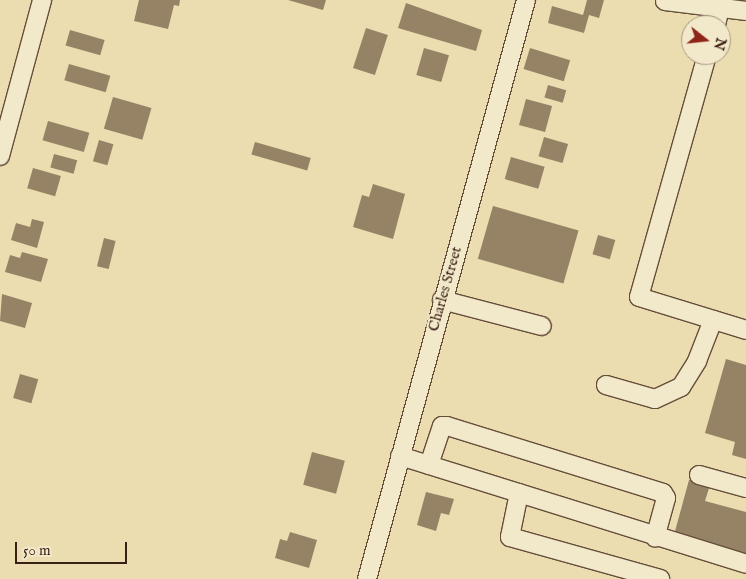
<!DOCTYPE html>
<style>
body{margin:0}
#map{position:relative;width:746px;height:579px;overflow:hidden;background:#ebddaf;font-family:"IM FELL English",serif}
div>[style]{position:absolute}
.building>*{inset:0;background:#968265;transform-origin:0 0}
.roads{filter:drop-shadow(1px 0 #664e3b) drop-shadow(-1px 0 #664e3b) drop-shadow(0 1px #664e3b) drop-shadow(0 -1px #664e3b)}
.minor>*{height:18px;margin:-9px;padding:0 9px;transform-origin:9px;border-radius:9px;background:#f2e9cb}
span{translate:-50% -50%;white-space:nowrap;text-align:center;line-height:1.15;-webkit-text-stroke:4.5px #f2e9cb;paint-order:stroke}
.street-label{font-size:15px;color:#3a1f14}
.north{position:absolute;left:681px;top:15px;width:50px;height:50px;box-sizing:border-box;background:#f2e9cb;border:1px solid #a89882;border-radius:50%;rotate:106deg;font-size:14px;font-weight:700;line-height:20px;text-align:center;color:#3a1f14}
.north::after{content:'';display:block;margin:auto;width:18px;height:22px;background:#8f2418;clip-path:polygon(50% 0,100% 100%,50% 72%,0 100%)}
.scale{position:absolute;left:15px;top:542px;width:112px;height:22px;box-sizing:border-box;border:2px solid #3a1f14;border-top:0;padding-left:6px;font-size:15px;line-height:18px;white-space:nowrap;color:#3a1f14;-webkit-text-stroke:4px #f2e9cb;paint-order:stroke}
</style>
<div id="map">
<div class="building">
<div style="clip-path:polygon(139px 0,180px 0,179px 6px,174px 5px,168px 29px,134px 21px)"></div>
<div style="clip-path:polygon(288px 0,326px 0,323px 10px)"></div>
<div style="clip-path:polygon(587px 0,604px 0,599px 18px,589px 15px,584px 33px,548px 23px,552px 6px,583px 15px)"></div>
<div style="clip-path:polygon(406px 3px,482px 30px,476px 51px,398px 28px)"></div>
<div style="left:366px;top:28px;width:23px;height:42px;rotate:18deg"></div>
<div style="left:70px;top:30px;width:36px;height:16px;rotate:16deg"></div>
<div style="left:424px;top:48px;width:26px;height:28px;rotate:16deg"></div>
<div style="left:530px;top:48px;width:42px;height:22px;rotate:17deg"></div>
<div style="left:69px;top:64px;width:43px;height:17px;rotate:16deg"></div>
<div style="left:548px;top:85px;width:19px;height:13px;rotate:16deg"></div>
<div style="left:113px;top:97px;width:40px;height:33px;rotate:16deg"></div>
<div style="left:526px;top:99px;width:27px;height:27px;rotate:15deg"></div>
<div style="left:48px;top:121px;width:43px;height:20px;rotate:16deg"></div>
<div style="left:544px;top:137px;width:25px;height:20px;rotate:16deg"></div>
<div style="left:99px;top:140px;width:15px;height:22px;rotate:16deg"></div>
<div style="left:255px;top:142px;width:58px;height:13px;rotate:16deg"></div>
<div style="left:54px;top:154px;width:24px;height:14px;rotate:15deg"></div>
<div style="left:511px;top:157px;width:35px;height:23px;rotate:16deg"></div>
<div style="left:33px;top:168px;width:29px;height:21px;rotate:16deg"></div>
<div style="clip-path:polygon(373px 184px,405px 194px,393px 239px,353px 227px,362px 195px,369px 197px)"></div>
<div style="left:493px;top:206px;width:89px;height:55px;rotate:16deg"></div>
<div style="clip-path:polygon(32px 219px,44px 222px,37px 248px,11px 240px,16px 223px,30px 227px)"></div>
<div style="left:598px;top:235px;width:18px;height:20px;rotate:16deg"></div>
<div style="left:104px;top:238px;width:12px;height:29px;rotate:14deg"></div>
<div style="clip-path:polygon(22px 252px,48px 259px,41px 282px,5px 272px,10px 255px,20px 258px)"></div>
<div style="clip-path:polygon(2px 294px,32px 303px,25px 328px,0 321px)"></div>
<div style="clip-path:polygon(726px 359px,746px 365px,746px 459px,732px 455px,735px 442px,705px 433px)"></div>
<div style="left:20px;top:374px;width:19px;height:25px;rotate:16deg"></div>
<div style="left:312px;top:452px;width:34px;height:34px;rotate:15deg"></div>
<div style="clip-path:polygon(689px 480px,710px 485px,705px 501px,746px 512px,746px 555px,674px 535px)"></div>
<div style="clip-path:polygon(426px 492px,454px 499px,449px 515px,441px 513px,436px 531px,417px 525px)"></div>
<div style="clip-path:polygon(290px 532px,317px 540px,309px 568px,275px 558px,280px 539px,287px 541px)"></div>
</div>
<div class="roads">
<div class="minor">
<div style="left:665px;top:1px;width:82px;rotate:7deg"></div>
<div style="left:716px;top:25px;width:17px;rotate:-77deg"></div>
<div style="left:707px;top:55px;width:251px;rotate:105.7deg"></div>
<div style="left:639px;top:297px;width:112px;rotate:17.1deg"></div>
<div style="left:0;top:156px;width:162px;rotate:-74.9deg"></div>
<div style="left:442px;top:300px;width:103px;rotate:14.6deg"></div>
<div style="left:606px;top:385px;width:51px;rotate:15.9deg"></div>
<div style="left:655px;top:399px;width:29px;rotate:-25deg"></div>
<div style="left:681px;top:387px;width:31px;rotate:-58deg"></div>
<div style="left:697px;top:361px;width:44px;rotate:-68.7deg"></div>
<div style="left:400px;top:456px;width:362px;rotate:17.3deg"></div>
<div style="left:429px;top:465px;width:41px;rotate:-71.6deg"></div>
<div style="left:442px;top:426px;width:5px"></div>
<div style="left:447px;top:426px;width:226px;rotate:17.2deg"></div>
<div style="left:663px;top:493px;width:6px;rotate:59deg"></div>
<div style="left:666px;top:498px;width:41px;rotate:105.4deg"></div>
<div style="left:699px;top:475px;width:49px;rotate:15.5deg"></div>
<div style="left:519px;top:493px;width:45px;rotate:101.6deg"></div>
<div style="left:510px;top:537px;width:156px;rotate:15.6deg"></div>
<div style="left:367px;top:579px;width:600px;rotate:-74.64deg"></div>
</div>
</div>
<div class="street-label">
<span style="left:445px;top:289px;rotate:-74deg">Charles Street</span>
</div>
<div class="north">N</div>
<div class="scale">50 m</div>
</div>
